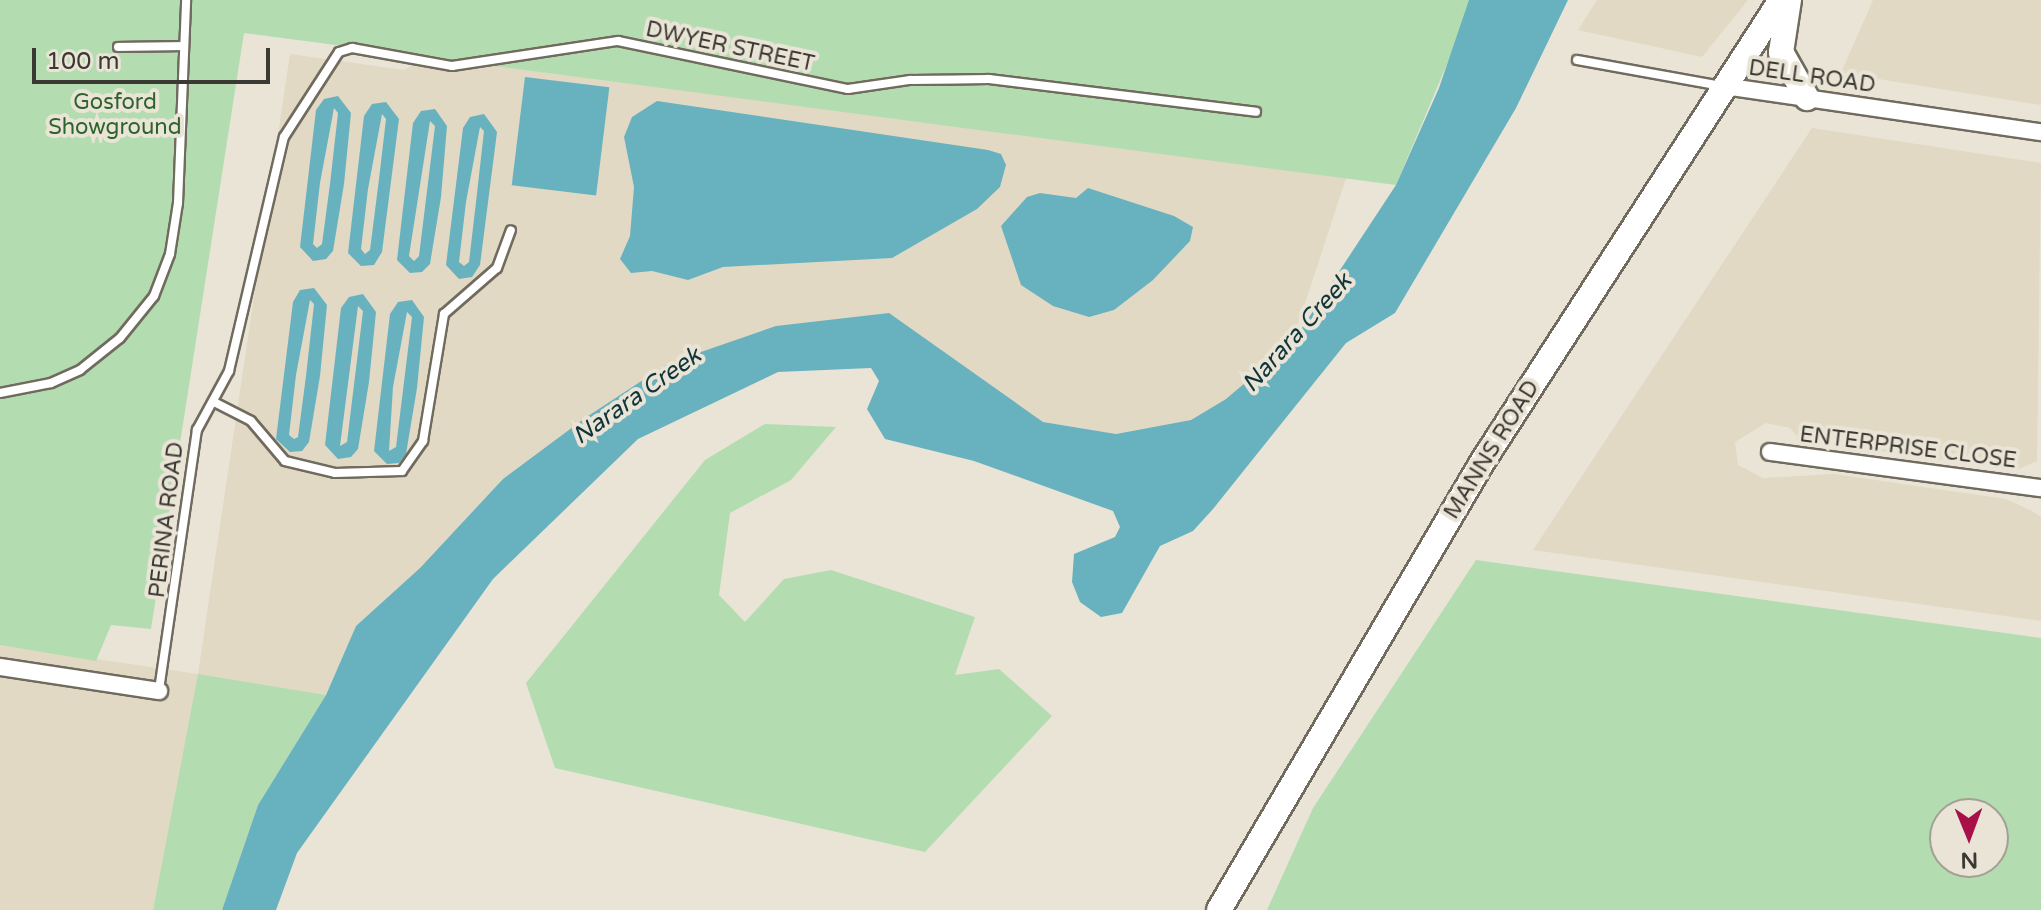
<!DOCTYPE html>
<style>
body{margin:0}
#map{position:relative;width:2041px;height:910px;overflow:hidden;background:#e9e4d5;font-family:"Varela Round",sans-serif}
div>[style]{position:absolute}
.built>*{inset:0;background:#e1d9c4}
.green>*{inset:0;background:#b3ddb1}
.water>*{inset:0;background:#68b2c0;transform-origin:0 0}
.roads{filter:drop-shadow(2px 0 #706b5e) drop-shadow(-2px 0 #706b5e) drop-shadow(0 2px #706b5e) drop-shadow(0 -2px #706b5e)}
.lane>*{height:8px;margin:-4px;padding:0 4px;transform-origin:4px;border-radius:4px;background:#fff}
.street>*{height:16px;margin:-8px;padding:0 8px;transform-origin:8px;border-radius:8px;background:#fff}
.primary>*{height:24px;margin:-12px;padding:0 12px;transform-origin:12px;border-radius:12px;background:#fff}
span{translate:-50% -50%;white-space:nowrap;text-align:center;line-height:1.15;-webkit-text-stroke:8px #e9e4d5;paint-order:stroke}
.street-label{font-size:22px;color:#3b3933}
.park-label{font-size:22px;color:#2b652d}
.water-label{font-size:24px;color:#0f343a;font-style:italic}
.north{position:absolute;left:1929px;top:798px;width:80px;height:80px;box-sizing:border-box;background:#e9e4d5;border:2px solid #a3a094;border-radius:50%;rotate:179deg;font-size:22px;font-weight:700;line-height:32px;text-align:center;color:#3b3933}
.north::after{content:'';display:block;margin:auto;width:28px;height:36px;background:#a71148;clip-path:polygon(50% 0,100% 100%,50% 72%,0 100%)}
.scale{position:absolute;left:32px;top:48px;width:238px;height:36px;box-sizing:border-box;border:4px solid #3b3933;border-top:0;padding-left:10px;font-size:24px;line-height:28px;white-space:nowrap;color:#3b3933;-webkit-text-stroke:6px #e9e4d5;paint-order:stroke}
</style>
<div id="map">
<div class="built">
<div style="clip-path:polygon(1597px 0,1748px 0,1702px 57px,1578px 30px)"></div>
<div style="clip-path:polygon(1873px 0,2041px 0,2041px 105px,1841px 73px)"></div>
<div style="clip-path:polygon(472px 28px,1350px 166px,1292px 343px,1226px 399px,1191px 420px,1116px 434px,1043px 422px,889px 314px,669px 363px,503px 479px,420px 568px,356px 626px,326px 695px,198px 675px,153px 910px,0 910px,0 645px,198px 674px,290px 54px,404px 70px)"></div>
<div style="clip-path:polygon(1812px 128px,2041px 163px,2037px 461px,2016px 470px,1800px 440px,1790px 428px,1766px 423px,1735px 442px,1738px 465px,1763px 478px,1834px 474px,2006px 499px,2032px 511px,2041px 517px,2041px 621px,1533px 550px)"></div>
</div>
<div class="green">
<div style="clip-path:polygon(0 0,1474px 0,1396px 185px,244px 33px,151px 629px,111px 625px,96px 661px,0 645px)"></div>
<div style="clip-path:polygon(765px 424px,836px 427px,791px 480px,730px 513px,719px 595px,745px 622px,784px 579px,831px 570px,975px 617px,955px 675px,999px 669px,1052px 716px,925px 852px,555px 768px,526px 683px,705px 460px)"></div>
<div style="clip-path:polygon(evenodd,1476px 560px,2041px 638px,2041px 910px,1267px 910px,1313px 808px,1476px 560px,1945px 814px,1993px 814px,1993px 862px,1945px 862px,1945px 814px)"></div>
<div style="clip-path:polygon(198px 674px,326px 695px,258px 805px,222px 910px,153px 910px)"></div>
</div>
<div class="water">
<div style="clip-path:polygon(1469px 0,1568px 0,1516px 108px,1395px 313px,1346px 343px,1213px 509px,1193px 531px,1160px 546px,1122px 613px,1101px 617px,1080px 602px,1072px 582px,1074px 554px,1115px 537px,1120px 527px,1113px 511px,974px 461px,885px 439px,867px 409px,879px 381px,871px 368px,778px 372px,638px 439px,493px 579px,297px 853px,276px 910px,222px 910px,258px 805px,326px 695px,356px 626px,420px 568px,503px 479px,585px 418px,669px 363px,776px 326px,889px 313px,1043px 422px,1116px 434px,1191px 420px,1226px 399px,1292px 343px,1396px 185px,1439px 88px)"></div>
<div style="left:525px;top:77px;width:85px;height:109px;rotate:7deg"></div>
<div style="clip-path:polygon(evenodd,338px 96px,351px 113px,344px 184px,333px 251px,326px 259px,313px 261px,300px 247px,316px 110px,324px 99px,338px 96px,334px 108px,338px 113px,330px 184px,322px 244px,317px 248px,313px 244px,320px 183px,334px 108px)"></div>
<div style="clip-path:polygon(657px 101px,988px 150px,1001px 154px,1006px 165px,1000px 187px,977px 209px,892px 258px,723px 267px,688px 280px,652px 271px,631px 273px,620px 259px,630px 236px,634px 187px,624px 137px,632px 117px)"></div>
<div style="clip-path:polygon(evenodd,386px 102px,399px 119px,382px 252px,374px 265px,361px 266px,348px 253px,364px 116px,372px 104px,386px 102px,382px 114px,386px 119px,379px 179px,370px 250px,365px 254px,361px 249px,368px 189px,382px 114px)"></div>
<div style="clip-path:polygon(evenodd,435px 109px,447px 126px,441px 197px,430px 264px,422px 272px,410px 273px,397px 260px,413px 123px,421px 111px,435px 109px,430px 121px,435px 126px,419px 256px,414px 261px,409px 256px,430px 121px)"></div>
<div style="clip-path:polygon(evenodd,484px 114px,497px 132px,480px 265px,472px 277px,459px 279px,446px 265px,463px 128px,470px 117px,484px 114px,480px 127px,484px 131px,476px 202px,469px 262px,464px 266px,459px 262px,466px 202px,480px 127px)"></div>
<div style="clip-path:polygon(1088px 188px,1174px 216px,1193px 227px,1190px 241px,1153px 280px,1114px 310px,1089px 317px,1053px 306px,1021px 285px,1001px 226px,1027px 197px,1040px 193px,1076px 198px)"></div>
<div style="clip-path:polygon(evenodd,314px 288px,327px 305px,320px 376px,309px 442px,302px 451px,290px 452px,276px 439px,293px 302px,300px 290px,314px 288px,310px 300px,314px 304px,306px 376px,298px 437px,294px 439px,289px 435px,296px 375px,310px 300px)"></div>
<div style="clip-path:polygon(evenodd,363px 294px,376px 312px,369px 382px,358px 449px,351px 457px,338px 459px,325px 445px,341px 308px,349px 297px,363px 294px,358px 306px,363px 311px,347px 442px,340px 446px,358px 306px)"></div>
<div style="clip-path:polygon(evenodd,412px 300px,424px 317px,417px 388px,406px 454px,399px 463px,387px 464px,374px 451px,390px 314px,398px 302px,412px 300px,407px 312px,412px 317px,396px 447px,389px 451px,393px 387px,407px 312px)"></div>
</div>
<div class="roads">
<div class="lane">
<div style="left:118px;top:47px;width:66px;rotate:-0.9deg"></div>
<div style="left:1577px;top:60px;width:147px;rotate:10.2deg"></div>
<div style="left:0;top:393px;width:52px;rotate:-11.1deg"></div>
<div style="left:51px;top:383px;width:32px;rotate:-24deg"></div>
<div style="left:80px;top:370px;width:51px;rotate:-38.7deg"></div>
<div style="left:120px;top:338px;width:54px;rotate:-51deg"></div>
<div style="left:154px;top:296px;width:45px;rotate:-69.1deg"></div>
<div style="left:170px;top:254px;width:52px;rotate:-81.1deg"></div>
<div style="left:178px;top:203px;width:203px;rotate:-87.7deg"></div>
<div style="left:216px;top:403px;width:39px;rotate:27deg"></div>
<div style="left:251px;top:421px;width:52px;rotate:49.6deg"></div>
<div style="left:285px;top:461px;width:51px;rotate:13.5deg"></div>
<div style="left:335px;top:473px;width:67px;rotate:-1.7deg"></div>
<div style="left:402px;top:471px;width:37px;rotate:-55deg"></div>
<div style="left:423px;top:441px;width:129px;rotate:-80.6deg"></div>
<div style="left:444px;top:314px;width:70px;rotate:-41deg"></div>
<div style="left:497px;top:268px;width:40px;rotate:-69.8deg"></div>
<div style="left:159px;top:690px;width:263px;rotate:-81.7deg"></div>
<div style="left:197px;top:430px;width:67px;rotate:-61.5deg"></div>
<div style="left:229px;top:371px;width:240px;rotate:-76.8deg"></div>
<div style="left:284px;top:137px;width:101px;rotate:-57.1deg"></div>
<div style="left:339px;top:52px;width:14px;rotate:-17deg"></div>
<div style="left:352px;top:48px;width:102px;rotate:10.2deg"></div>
<div style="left:452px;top:66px;width:168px;rotate:-8.6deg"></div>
<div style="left:618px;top:41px;width:235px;rotate:11.8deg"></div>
<div style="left:848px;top:89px;width:63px;rotate:-8.3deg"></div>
<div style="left:910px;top:80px;width:79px;rotate:-0.7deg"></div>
<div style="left:989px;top:79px;width:269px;rotate:7deg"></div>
</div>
<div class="street">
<div style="left:1724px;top:86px;width:320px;rotate:8.3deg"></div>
<div style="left:1770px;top:452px;width:273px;rotate:7.6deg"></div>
<div style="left:0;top:667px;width:161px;rotate:8.6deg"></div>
</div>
<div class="primary">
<div style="left:1789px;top:0;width:53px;rotate:98.7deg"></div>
<div style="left:1781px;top:52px;width:53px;rotate:60.5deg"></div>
<div style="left:1219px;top:910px;width:521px;rotate:-59.55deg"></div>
<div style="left:1483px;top:461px;width:549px;rotate:-57.12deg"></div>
</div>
</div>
<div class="street-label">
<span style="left:730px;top:47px;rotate:12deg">DWYER STREET</span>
<span style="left:1812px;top:77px;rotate:8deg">DELL ROAD</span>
<span style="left:1908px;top:448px;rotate:7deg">ENTERPRISE CLOSE</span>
<span style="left:1492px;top:450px;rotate:-58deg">MANNS ROAD</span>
<span style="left:167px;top:520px;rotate:-83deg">PERINA ROAD</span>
</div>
<div class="park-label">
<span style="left:115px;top:115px">Gosford<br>Showground</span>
</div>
<div class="water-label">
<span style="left:1297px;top:333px;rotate:-48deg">Narara Creek</span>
<span style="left:637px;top:396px;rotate:-35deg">Narara Creek</span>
</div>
<div class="north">N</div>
<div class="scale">100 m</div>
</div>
